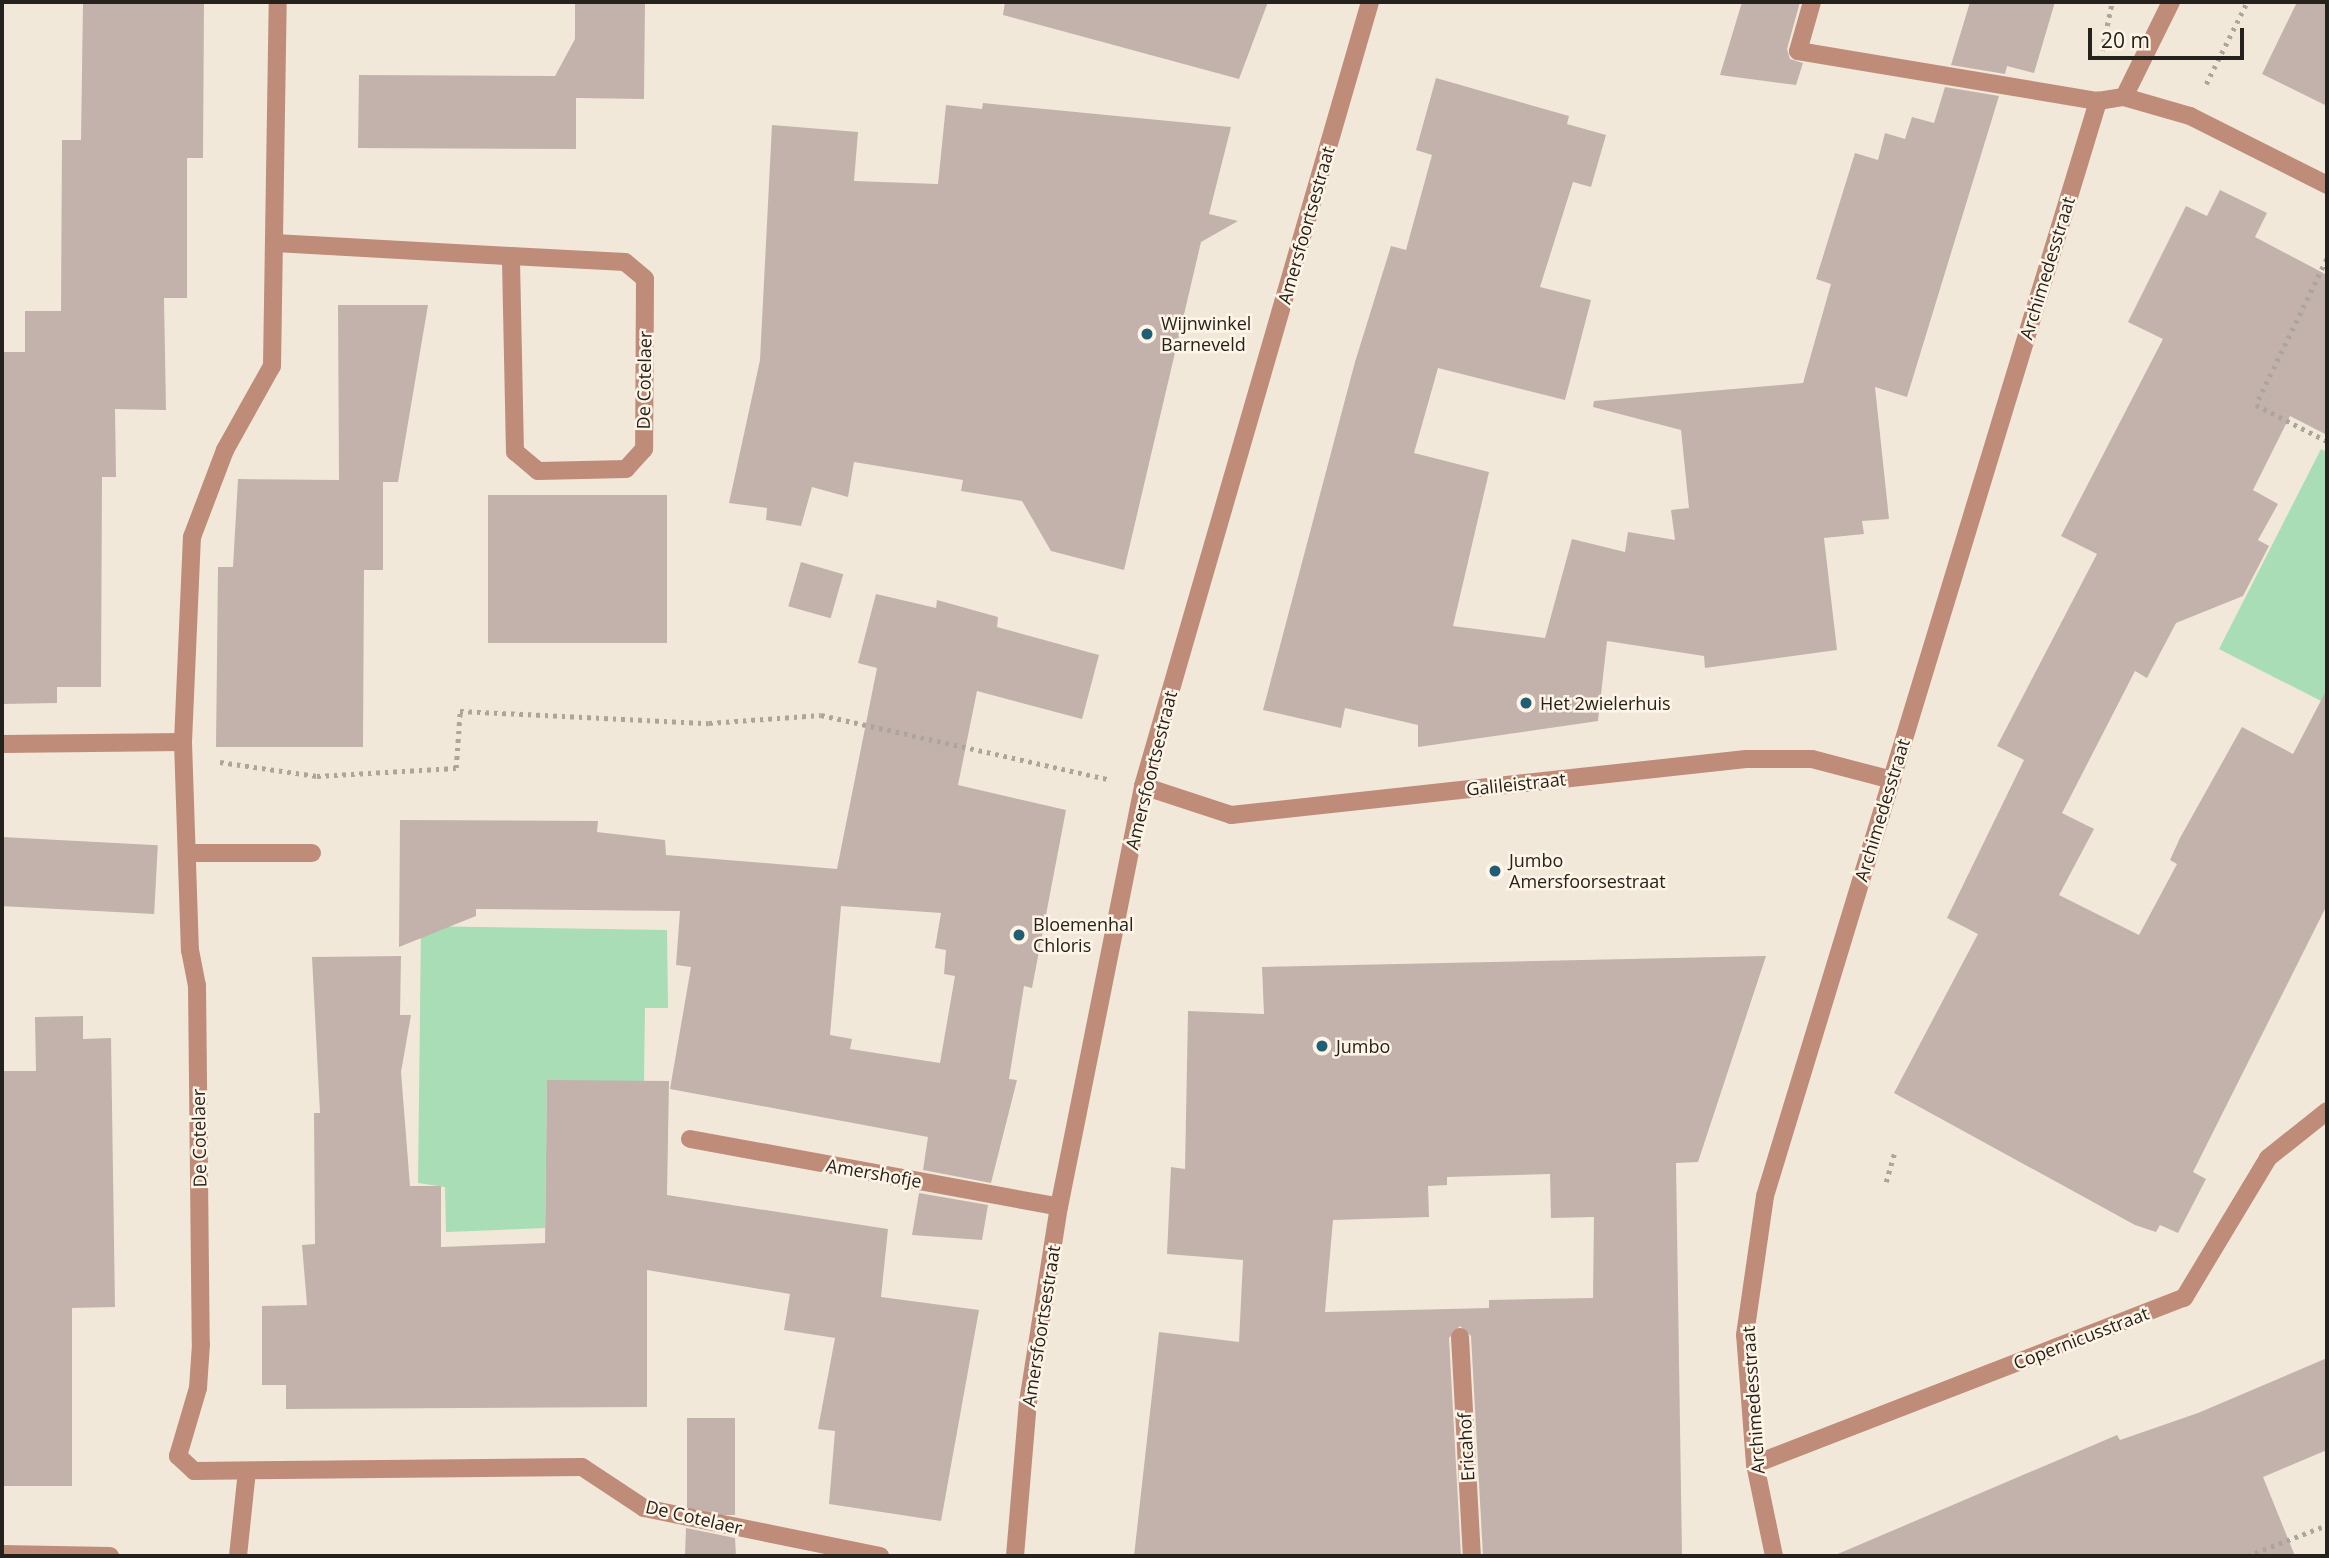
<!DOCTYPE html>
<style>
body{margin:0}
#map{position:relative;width:2329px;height:1558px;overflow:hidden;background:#f1e8da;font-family:"Open Sans",sans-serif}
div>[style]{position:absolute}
.green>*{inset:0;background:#a8ddb5}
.building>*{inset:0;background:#c3b2ab;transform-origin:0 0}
.path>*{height:4.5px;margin-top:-2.25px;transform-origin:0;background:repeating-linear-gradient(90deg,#aba59a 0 3.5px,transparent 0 8.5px)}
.service>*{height:18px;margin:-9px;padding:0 9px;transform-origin:9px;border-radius:9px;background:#bf8c7a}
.minor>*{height:18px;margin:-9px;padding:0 9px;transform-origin:9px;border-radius:9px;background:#bf8c7a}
.dots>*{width:19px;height:19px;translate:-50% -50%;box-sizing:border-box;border:4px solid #fff5e7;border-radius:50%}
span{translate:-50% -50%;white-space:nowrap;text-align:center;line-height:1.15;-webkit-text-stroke:5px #fff5e7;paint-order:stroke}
.street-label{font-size:18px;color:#25221d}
.poi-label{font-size:18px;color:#25221d}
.left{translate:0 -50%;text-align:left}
.frame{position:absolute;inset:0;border:4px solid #25221d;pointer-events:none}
.scale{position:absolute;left:2088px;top:28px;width:156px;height:32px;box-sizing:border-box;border:4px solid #25221d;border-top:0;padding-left:9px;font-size:21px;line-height:24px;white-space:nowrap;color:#25221d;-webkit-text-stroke:5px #fff5e7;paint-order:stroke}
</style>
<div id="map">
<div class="green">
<div style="clip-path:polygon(2321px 449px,2327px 452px,2327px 704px,2219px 649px)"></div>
<div style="clip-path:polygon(421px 926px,667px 930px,668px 1008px,645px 1008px,644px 1081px,547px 1081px,545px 1228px,446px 1232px,445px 1187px,418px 1183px)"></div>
</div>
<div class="building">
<div style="clip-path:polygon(83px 2px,204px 2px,203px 158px,187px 158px,187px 298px,164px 298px,166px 410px,115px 409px,116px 477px,102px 477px,101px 687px,57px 687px,57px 703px,2px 704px,2px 352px,25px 352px,25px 311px,61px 311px,62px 140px,81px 140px)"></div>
<div style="clip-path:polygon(575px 2px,645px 2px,644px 99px,576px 98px,576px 149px,358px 148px,359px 75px,555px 76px,575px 39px)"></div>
<div style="clip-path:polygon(1005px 2px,1268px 2px,1239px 79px,1003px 15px)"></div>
<div style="clip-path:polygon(1742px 2px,1800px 2px,1787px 49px,1790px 59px,1803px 63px,1796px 85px,1720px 75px)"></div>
<div style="clip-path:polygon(1970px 2px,2055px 2px,2034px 73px,2007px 66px,2005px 74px,1951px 65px)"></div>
<div style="clip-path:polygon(2297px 2px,2327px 2px,2327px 106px,2262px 74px)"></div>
<div style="clip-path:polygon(1436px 78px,1569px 116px,1567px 124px,1606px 135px,1591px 187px,1573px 182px,1540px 287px,1591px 300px,1565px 400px,1438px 368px,1414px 453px,1489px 472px,1453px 626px,1545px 638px,1572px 539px,1625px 552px,1628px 532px,1675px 540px,1671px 510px,1689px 508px,1681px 430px,1593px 407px,1594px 401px,1803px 383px,1831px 284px,1816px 279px,1855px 153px,1878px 160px,1885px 133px,1905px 139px,1912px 117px,1934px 123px,1945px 87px,1999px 96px,1907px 397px,1875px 387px,1889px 519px,1862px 521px,1864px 534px,1824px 538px,1837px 650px,1705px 668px,1704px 656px,1607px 641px,1598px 721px,1418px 747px,1418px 725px,1345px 708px,1341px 728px,1263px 710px,1355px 362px,1391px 246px,1406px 250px,1432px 155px,1416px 150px)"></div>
<div style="clip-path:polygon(983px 103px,1231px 127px,1209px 214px,1238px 221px,1201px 242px,1124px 570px,1051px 551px,1022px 501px,961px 491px,963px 480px,854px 462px,848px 497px,812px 487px,801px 526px,766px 520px,767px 508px,729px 503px,760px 360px,772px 125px,858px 132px,854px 181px,938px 184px,946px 105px,982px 109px)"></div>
<div style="clip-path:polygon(2220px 190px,2267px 213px,2255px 237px,2327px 275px,2327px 435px,2290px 416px,2253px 490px,2278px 504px,2258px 540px,2269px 546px,2243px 596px,2176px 623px,2147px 678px,2135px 671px,2062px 813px,2094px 829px,2059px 895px,2139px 935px,2177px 864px,2170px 860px,2180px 838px,2242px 727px,2293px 754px,2327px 689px,2327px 905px,2193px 1172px,2206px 1179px,2178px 1233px,2160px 1225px,2156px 1232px,2135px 1225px,1894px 1093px,1978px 934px,1947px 918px,2024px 760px,1997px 746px,2097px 554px,2061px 536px,2163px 339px,2128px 322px,2186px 206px,2207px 216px)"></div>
<div style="clip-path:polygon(338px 305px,428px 305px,398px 482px,383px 482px,383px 570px,364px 570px,363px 747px,216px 747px,218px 567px,233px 567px,238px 479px,339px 480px)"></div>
<div style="left:488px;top:495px;width:179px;height:148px"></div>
<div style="left:801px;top:562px;width:44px;height:46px;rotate:16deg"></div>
<div style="clip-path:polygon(evenodd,876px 594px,936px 608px,937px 600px,998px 617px,997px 627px,1099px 655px,1082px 719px,977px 691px,958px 785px,1066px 810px,1032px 988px,1024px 986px,1009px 1079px,1017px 1080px,991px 1183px,923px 1170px,928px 1137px,670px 1089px,691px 967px,676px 965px,680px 911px,476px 909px,476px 916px,399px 947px,400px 820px,598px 821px,597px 832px,665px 840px,666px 855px,837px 869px,877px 668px,858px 663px,876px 594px,841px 906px,941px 913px,935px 948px,946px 950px,944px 974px,955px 976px,940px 1063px,850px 1049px,852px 1039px,830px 1035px,841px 906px)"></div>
<div style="left:2px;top:837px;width:156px;height:69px;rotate:3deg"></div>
<div style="clip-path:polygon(401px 956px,400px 1015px,411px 1015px,401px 1072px,410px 1186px,441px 1186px,441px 1247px,545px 1243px,547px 1080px,669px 1081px,667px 1195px,888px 1229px,881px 1297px,979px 1310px,941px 1521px,829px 1504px,835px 1431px,818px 1429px,835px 1338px,784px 1330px,790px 1294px,647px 1270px,647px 1407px,286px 1409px,286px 1385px,262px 1385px,262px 1306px,307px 1305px,302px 1245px,315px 1244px,314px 1113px,320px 1113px,312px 957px)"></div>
<div style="clip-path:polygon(evenodd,1766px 956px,1698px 1162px,1676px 1163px,1682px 1556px,1483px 1556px,1471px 1336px,1460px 1326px,1449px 1338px,1461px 1556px,1134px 1556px,1159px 1332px,1239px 1342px,1243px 1260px,1167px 1254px,1171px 1167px,1185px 1169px,1188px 1011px,1264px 1014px,1262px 967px,1766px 956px,1550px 1174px,1551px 1218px,1594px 1217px,1593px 1298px,1489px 1300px,1489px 1308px,1325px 1312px,1333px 1220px,1429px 1217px,1428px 1186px,1447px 1185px,1447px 1177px,1550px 1174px)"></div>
<div style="clip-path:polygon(83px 1016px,83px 1039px,111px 1038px,115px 1307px,72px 1308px,72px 1486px,2px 1486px,4px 1071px,36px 1071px,35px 1017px)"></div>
<div style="clip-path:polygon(919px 1193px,988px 1205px,982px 1240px,912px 1235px)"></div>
<div style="clip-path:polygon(2327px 1358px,2327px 1450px,2263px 1477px,2295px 1556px,1833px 1556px,2117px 1435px,2120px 1440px,2198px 1413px)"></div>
<div style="left:735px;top:1418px;width:97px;height:48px;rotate:90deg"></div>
<div style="clip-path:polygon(686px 1528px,735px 1538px,736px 1556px,685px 1556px)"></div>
</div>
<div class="path">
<div style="left:2100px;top:59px;width:58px;rotate:-78.1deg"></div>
<div style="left:2206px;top:84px;width:92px;rotate:-63.4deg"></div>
<div style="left:2327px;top:259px;width:162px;rotate:115.9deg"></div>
<div style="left:2256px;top:405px;width:80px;rotate:26.9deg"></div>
<div style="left:220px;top:762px;width:98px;rotate:8.2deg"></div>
<div style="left:317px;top:776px;width:139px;rotate:-3.3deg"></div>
<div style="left:456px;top:768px;width:57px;rotate:-86deg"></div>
<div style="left:460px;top:711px;width:249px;rotate:2.8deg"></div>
<div style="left:709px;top:723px;width:112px;rotate:-4.1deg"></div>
<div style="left:821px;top:715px;width:294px;rotate:12.6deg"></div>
<div style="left:1886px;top:1182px;width:32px;rotate:-74deg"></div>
<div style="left:2247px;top:1556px;width:86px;rotate:-21.2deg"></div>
</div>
<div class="service">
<div style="left:1812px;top:2px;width:51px;rotate:105.9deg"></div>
<div style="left:1798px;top:51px;width:304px;rotate:9.5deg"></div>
</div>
<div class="minor">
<div style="left:2124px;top:97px;width:106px;rotate:-63.7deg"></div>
<div style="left:275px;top:243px;width:236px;rotate:3.2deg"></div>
<div style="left:511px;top:256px;width:114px;rotate:3deg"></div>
<div style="left:625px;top:262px;width:26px;rotate:40deg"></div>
<div style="left:645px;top:279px;width:170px;rotate:90.3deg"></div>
<div style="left:644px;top:449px;width:27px;rotate:132deg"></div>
<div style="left:626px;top:469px;width:88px;rotate:178.7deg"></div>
<div style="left:538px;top:471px;width:30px;rotate:-140deg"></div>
<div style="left:515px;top:452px;width:196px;rotate:-91.2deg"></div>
<div style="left:183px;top:742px;width:208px;rotate:88.1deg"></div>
<div style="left:190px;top:950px;width:36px;rotate:79deg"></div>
<div style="left:197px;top:985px;width:359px;rotate:89.4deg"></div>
<div style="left:201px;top:1344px;width:44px;rotate:93.9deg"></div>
<div style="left:198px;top:1388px;width:71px;rotate:106.4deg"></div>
<div style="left:178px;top:1456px;width:22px;rotate:43deg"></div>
<div style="left:194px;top:1471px;width:388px;rotate:-0.6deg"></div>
<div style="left:582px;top:1467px;width:74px;rotate:33.5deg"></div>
<div style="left:644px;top:1508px;width:241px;rotate:11.5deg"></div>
<div style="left:2px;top:744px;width:181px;rotate:-0.6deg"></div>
<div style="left:183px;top:742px;width:205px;rotate:-87.5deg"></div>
<div style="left:192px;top:537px;width:93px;rotate:-69.2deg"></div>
<div style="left:225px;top:450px;width:96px;rotate:-60.8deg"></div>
<div style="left:272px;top:366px;width:364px;rotate:-89.1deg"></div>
<div style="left:1143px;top:786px;width:93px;rotate:18.2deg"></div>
<div style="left:1231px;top:815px;width:518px;rotate:-6.21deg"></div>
<div style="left:1746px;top:759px;width:66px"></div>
<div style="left:1812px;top:759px;width:83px;rotate:14.7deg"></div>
<div style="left:187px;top:853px;width:125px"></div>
<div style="left:690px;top:1139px;width:375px;rotate:10.4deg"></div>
<div style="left:1460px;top:1337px;width:219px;rotate:86.9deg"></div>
<div style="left:1755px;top:1464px;width:460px;rotate:-21.2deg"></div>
<div style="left:2184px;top:1298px;width:163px;rotate:-59deg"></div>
<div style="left:2268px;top:1158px;width:75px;rotate:-38.5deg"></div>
<div style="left:2px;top:1554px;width:108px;rotate:1.1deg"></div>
<div style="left:238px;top:1556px;width:85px;rotate:-84deg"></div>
<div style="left:1015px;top:1556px;width:155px;rotate:-85.2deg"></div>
<div style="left:1028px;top:1402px;width:197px;rotate:-81deg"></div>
<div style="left:1059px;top:1207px;width:429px;rotate:-78.7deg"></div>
<div style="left:1143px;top:786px;width:816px;rotate:-73.85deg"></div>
<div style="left:1774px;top:1556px;width:94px;rotate:-101.7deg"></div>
<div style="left:1755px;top:1464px;width:129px;rotate:-94.4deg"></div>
<div style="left:1745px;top:1335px;width:140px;rotate:-81.8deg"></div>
<div style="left:1765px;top:1196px;width:1145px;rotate:-73.08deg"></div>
<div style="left:2098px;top:101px;width:26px;rotate:-9deg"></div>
<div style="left:2124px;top:97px;width:69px;rotate:16.1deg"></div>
<div style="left:2190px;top:116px;width:153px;rotate:26.7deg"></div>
</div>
<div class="dots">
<div style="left:1147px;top:334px;background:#1f5e74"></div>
<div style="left:1526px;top:703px;background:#1f5e74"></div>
<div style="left:1495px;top:871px;background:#1f5e74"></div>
<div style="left:1019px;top:935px;background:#1f5e74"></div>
<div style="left:1322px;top:1046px;background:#1f5e74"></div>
</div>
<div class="street-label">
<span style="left:1306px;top:225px;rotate:-74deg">Amersfoortsestraat</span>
<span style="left:2047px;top:268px;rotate:-73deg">Archimedesstraat</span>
<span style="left:644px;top:380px;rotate:-89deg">De Cotelaer</span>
<span style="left:1151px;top:770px;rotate:-76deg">Amersfoortsestraat</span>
<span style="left:1516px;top:784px;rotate:-6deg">Galileistraat</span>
<span style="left:1882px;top:810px;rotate:-73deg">Archimedesstraat</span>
<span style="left:199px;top:1138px;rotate:-91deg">De Cotelaer</span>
<span style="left:874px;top:1173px;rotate:10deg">Amershofje</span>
<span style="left:1041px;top:1326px;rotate:-81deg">Amersfoortsestraat</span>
<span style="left:2081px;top:1338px;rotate:-21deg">Copernicusstraat</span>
<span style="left:1753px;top:1400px;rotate:-94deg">Archimedesstraat</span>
<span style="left:1466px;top:1447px;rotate:-93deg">Ericahof</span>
<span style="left:694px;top:1517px;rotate:13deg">De Cotelaer</span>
</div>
<div class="poi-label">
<span class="left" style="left:1161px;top:334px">Wijnwinkel<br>Barneveld</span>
<span class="left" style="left:1540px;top:703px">Het 2wielerhuis</span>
<span class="left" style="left:1509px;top:871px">Jumbo<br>Amersfoorsestraat</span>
<span class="left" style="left:1033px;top:935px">Bloemenhal<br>Chloris</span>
<span class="left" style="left:1336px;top:1046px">Jumbo</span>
</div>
<div class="frame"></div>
<div class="scale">20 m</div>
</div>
